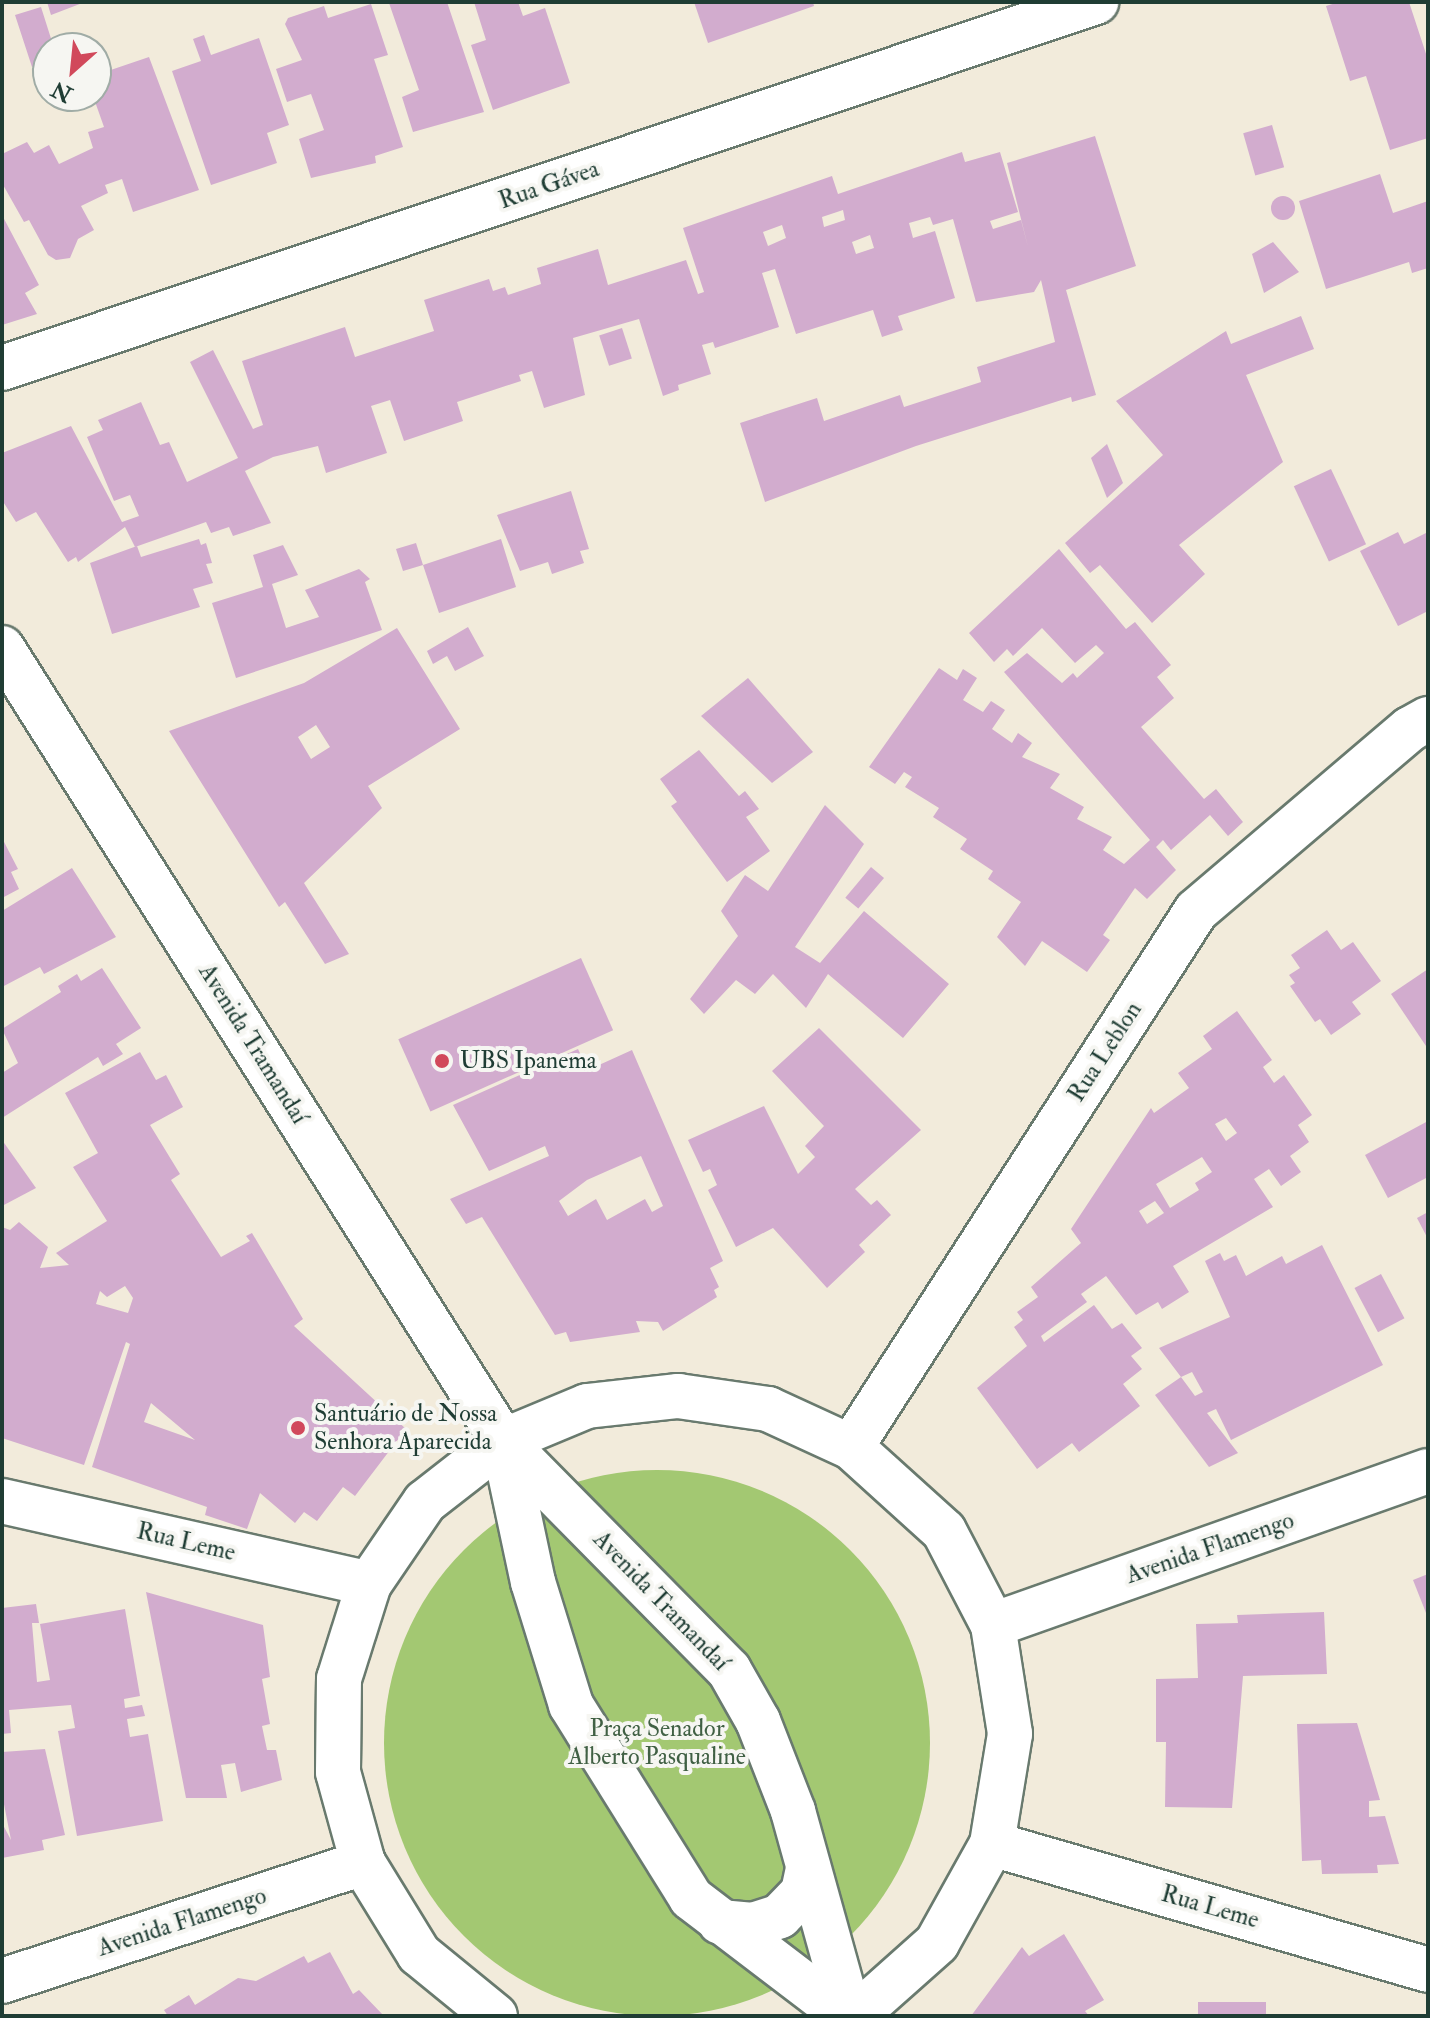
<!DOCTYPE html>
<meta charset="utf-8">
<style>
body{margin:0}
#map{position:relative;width:1430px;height:2018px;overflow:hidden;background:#f2ebdb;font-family:"IM FELL Double Pica",serif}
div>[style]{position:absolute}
.green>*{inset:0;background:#a3c872}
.round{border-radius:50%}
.building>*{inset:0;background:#d2acce;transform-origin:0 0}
.roads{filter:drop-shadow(2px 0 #697a6e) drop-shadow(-2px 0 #697a6e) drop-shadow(0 2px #697a6e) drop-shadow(0 -2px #697a6e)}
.minor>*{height:44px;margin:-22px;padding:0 22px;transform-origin:22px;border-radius:22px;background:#fff}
.secondary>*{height:44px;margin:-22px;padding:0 22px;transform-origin:22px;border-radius:22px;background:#fff}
.dots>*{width:22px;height:22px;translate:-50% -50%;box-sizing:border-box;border:4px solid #f6f6f2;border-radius:50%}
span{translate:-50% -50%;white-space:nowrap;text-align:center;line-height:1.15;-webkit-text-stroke:8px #f6f6f2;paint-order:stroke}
.street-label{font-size:24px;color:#1f3d34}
.poi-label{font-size:24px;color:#1f3d34}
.left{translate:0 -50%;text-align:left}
.park-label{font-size:24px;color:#406044}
.frame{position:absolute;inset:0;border:4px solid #1f3d34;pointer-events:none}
.north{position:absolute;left:32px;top:32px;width:80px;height:80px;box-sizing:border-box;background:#f6f6f2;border:2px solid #a0aca6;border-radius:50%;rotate:207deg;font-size:22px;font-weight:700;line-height:32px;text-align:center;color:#1f3d34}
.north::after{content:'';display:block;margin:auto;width:28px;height:36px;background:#d1495b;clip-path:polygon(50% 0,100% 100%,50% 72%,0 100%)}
</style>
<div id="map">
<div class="green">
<div class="round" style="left:384px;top:1470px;width:546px;height:546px"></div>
</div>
<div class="building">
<div style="clip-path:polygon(47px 2px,85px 2px,51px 15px)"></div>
<div style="clip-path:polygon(447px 2px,484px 112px,413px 132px,402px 97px,419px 90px,389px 3px)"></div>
<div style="clip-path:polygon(474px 2px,518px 2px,523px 16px,545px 8px,570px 83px,493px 110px,471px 45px,486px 40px)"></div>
<div style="clip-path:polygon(694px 2px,813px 2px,814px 6px,708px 43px)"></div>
<div style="clip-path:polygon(1339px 2px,1409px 2px,1428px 60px,1428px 138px,1390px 150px,1366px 76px,1350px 81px,1326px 6px)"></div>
<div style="clip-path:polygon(371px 4px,388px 55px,374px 59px,403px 147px,375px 156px,376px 163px,311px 178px,299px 139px,324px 130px,311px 94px,287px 102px,276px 69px,302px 60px,285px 24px,288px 18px,324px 6px,328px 18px)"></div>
<div style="clip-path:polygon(41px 7px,54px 48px,48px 48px,48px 62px,32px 67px,15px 15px)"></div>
<div style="clip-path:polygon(204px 35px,211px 55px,259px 38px,289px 125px,267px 133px,277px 163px,211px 185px,172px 71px,201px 61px,193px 39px)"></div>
<div style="clip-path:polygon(149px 57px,199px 190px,133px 212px,122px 179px,105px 185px,108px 193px,81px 206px,94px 230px,78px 239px,70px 258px,56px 260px,48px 255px,29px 220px,24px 222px,2px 183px,2px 154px,27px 142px,34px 153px,49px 145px,59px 164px,93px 148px,88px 132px,104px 127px,93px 96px,96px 75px)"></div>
<div style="left:1272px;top:125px;width:44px;height:30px;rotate:74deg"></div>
<div style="clip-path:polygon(evenodd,1095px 136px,1136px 266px,1066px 290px,1096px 395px,1072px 402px,1071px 397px,916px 446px,765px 502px,740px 423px,817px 398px,824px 421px,900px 395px,904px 407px,981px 382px,977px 367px,1055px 342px,1041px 280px,1034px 292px,976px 302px,953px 219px,933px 225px,930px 217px,909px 223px,913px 238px,935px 231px,955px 298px,898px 316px,903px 330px,882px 337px,873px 310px,796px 334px,775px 269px,762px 273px,779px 327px,715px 348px,713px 342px,702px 345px,711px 374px,678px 385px,679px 390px,663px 396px,639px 319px,573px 338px,585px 395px,544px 408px,532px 371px,519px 375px,521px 381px,457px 402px,463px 421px,404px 441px,390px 400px,371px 406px,387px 453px,326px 473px,318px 446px,273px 457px,245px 471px,271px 523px,233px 536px,229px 527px,211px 533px,206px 522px,135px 547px,125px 527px,78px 562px,76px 557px,68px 562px,36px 512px,16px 522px,2px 500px,2px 453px,71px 426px,122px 522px,139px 516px,130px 495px,114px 501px,87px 437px,103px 430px,98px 420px,141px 402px,160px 445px,169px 442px,187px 482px,238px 458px,190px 362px,213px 350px,253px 429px,263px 425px,242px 361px,345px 327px,355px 357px,434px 331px,424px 300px,489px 279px,493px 291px,505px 287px,508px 295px,541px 284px,537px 268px,598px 249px,608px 285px,686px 260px,698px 294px,704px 292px,683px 228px,832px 176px,838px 194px,962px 152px,965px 162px,1000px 152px,1018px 212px,990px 221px,993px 229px,1021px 220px,1028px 247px,1007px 163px,1095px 136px,843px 210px,845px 220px,824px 227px,822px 217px,843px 210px,1095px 136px,782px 225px,786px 238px,768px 246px,763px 232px,782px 225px,1095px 136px,870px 235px,874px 248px,856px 254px,852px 242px,870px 235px)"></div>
<div style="clip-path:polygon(1380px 174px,1393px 213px,1428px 201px,1428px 268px,1412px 273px,1409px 262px,1326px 289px,1299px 201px)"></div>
<div class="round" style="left:1271px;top:196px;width:24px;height:24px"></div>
<div style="clip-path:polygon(2px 215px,39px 285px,25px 293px,37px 314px,2px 325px)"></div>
<div style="clip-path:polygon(1273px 242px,1299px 272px,1264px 293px,1252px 254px)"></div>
<div style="clip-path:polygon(1301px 316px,1314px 349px,1246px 375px,1283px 462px,1179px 545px,1205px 574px,1152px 623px,1100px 565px,1090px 573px,1065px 543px,1163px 455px,1116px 401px,1226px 331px,1231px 344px)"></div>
<div style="left:622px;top:328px;width:32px;height:24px;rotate:72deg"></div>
<div style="clip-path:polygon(1107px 444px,1123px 483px,1107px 498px,1091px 458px)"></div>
<div style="left:1331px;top:469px;width:83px;height:41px;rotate:65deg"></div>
<div style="clip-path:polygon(571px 491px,589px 549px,580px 551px,584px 563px,552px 574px,548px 562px,520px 571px,497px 515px)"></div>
<div style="clip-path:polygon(1398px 532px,1404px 544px,1428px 532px,1428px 611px,1398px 626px,1360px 551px)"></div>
<div style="clip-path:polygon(199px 539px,201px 545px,206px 543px,212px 563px,206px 564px,213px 583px,193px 589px,200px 607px,112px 634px,90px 563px,137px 546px,141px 557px)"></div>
<div style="clip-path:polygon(501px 539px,516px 587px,439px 613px,423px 565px,403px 571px,396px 549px,416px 543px,423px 565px)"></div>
<div style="clip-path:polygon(283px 545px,298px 575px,272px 584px,286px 628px,319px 617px,305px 590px,359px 569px,370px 579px,365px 582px,382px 630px,236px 678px,212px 603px,263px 587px,253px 555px)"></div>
<div style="clip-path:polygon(1059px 549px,1126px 629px,1135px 622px,1171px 665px,1157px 677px,1174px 698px,1141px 727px,1204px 799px,1216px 789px,1243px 822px,1228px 836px,1210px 815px,1171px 850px,1163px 840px,1156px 847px,1176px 870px,1147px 899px,1135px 888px,1103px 935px,1110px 940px,1087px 972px,1042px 941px,1025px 966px,997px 937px,1021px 902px,988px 879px,993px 871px,960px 849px,967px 839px,933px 817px,939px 808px,905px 787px,912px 777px,904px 772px,895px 784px,869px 767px,939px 668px,957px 680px,963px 669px,977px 678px,963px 700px,983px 712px,991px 701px,1005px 710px,992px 729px,1012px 743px,1018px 733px,1032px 743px,1022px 757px,1060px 774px,1050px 788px,1084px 807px,1077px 819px,1112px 837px,1103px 850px,1124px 864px,1150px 840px,1004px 672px,1027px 653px,1062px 683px,1073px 673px,1077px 678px,1104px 653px,1096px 645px,1075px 663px,1042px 628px,1013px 656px,1007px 649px,994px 662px,969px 633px)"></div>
<div style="clip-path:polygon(468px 627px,484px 656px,455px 671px,447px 656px,433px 664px,427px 651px)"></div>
<div style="clip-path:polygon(evenodd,397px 628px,460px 729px,368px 786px,382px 808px,304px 883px,349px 954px,325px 964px,285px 902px,279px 907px,169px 731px,304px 683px,397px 628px,316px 725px,330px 747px,311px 759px,298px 737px,316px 725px)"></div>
<div style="clip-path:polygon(748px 678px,813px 752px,772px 783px,701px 716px)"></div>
<div style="clip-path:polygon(699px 750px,739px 796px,745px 791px,759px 809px,746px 817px,770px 851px,727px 882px,671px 806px,677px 802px,660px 779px)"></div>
<div style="clip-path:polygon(825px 805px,864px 844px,795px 947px,820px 963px,864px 911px,949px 984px,903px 1038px,828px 974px,806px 1008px,773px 974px,755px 994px,736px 980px,704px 1014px,690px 999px,738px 936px,721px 911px,745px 875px,768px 891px)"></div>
<div style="clip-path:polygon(2px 838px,18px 869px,11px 872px,19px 889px,2px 898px)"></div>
<div style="left:871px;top:867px;width:17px;height:40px;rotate:40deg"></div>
<div style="clip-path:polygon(72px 868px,116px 937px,44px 974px,40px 967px,2px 987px,2px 911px)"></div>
<div style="clip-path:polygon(1327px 930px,1341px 950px,1353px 942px,1381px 981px,1352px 1002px,1361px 1014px,1331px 1035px,1320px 1019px,1315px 1022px,1290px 986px,1295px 983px,1289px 975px,1300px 968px,1291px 955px)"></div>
<div style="left:581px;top:958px;width:79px;height:200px;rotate:66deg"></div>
<div style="clip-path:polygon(102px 968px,141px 1028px,116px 1044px,123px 1054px,103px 1066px,98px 1057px,2px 1118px,2px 1073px,18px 1063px,2px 1029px,61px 992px,58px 986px,77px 974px,81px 981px)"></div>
<div style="clip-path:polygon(1428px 969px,1428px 1049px,1391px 994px)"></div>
<div style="clip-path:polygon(evenodd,1237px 1011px,1272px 1060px,1263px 1067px,1274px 1083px,1284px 1075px,1312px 1115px,1298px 1125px,1309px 1142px,1290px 1156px,1301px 1172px,1281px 1186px,1269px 1169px,1254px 1179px,1273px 1207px,1173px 1266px,1189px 1292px,1162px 1309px,1158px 1302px,1136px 1315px,1106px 1276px,1081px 1294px,1087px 1302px,1041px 1336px,1044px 1342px,1094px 1305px,1112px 1329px,1122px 1323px,1142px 1348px,1131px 1356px,1142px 1369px,1123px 1384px,1140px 1406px,1079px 1452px,1072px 1443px,1037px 1469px,977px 1388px,1027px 1346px,1014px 1327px,1023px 1320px,1017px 1312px,1038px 1297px,1031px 1287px,1081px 1243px,1071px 1229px,1151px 1108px,1154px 1113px,1189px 1088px,1178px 1073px,1212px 1049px,1203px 1036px,1237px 1011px,1226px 1118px,1237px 1133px,1226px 1141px,1215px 1124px,1226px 1118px,1237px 1011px,1202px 1157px,1212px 1172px,1195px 1183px,1199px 1190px,1170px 1208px,1156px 1184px,1202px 1157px,1237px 1011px,1155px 1201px,1164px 1213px,1147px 1224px,1139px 1211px,1155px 1201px)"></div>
<div style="clip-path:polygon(819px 1028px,921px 1130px,855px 1189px,871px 1205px,877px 1200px,891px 1215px,859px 1245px,865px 1252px,827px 1288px,773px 1228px,736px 1247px,708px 1190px,717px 1185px,710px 1169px,703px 1172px,688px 1140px,764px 1106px,798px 1174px,815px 1157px,805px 1146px,824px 1126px,772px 1071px)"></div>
<div style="clip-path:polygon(evenodd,578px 1049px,588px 1070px,632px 1050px,723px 1261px,710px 1268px,719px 1287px,714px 1290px,717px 1297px,663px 1331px,658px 1322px,636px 1321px,640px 1332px,570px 1342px,566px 1332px,555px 1335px,482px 1217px,466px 1224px,450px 1199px,549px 1156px,545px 1146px,489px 1171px,453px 1105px,578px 1049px,641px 1156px,663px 1206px,652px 1212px,645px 1199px,607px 1220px,596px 1199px,568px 1216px,559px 1201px,587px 1180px,641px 1156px)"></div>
<div style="clip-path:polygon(evenodd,140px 1052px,156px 1080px,166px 1075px,183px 1107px,150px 1125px,180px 1174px,171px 1180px,221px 1257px,250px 1241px,246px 1236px,252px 1233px,303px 1319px,294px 1326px,406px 1429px,355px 1496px,343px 1487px,317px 1521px,304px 1512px,295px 1523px,260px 1493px,247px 1529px,205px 1515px,207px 1507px,92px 1467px,130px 1344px,126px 1342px,84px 1465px,2px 1438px,2px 1227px,10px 1230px,19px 1222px,48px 1247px,40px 1268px,69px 1265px,56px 1253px,107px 1221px,73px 1167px,98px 1153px,65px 1093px,140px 1052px,125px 1286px,133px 1298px,128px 1313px,96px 1304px,100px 1291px,107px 1297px,125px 1286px,140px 1052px,151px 1403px,195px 1440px,144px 1422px,151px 1403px)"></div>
<div style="clip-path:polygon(1428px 1121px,1428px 1177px,1388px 1198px,1365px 1155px)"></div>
<div style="clip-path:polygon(2px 1140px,36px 1188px,2px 1206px)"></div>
<div style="clip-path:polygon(1428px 1212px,1428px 1239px,1417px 1218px)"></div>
<div style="clip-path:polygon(evenodd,1322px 1245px,1383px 1365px,1231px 1440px,1216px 1409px,1207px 1413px,1238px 1453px,1209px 1467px,1155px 1395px,1181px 1377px,1159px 1348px,1230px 1317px,1205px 1261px,1220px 1253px,1224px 1261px,1236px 1255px,1246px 1276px,1282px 1256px,1286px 1264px,1322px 1245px,1192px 1372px,1203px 1392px,1195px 1396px,1181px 1377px,1192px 1372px)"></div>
<div style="left:1381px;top:1274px;width:50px;height:30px;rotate:62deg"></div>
<div style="clip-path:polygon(1428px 1574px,1428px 1618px,1413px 1580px)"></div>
<div style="clip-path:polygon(146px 1592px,263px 1625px,270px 1677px,262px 1679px,270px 1724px,262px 1726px,267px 1750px,276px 1750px,282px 1780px,241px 1792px,235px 1763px,221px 1765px,227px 1798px,186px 1798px)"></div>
<div style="clip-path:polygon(36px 1604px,39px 1623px,32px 1623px,37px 1682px,50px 1680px,40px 1624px,125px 1609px,140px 1696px,124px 1699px,125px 1708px,142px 1705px,145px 1716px,127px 1719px,130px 1737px,148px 1734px,163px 1821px,77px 1836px,58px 1731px,75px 1728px,71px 1705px,9px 1710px,11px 1733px,2px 1734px,2px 1608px)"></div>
<div style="clip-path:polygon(1324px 1612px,1327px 1674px,1243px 1676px,1232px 1808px,1165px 1807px,1166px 1742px,1156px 1742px,1156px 1679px,1198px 1678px,1196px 1624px,1238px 1623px,1237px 1615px)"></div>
<div style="clip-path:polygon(1357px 1723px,1380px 1800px,1369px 1801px,1369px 1817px,1385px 1816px,1399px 1864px,1377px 1865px,1378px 1873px,1322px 1874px,1321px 1860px,1302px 1861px,1297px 1724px)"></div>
<div style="clip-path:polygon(45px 1749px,65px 1835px,42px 1840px,44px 1850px,2px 1858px,2px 1823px,11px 1840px,2px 1794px,2px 1752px)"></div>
<div style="clip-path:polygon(1064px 1934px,1104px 2000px,1085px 2011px,1089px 2016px,971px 2016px,1022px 1947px,1029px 1956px)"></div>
<div style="clip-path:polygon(330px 1952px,353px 1994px,359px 1990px,384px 2016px,168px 2016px,164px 2010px,189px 1995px,195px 2005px,238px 1978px,256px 1981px,304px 1956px,308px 1963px)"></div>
<div style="left:1266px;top:2002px;width:14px;height:68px;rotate:90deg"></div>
</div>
<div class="roads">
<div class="minor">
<div style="left:2px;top:368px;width:1154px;rotate:-18.5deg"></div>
<div style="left:851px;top:1447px;width:637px;rotate:-57.23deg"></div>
<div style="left:1196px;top:911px;width:281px;rotate:-40.4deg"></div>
<div style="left:1410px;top:729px;width:21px;rotate:-29deg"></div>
<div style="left:2px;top:1501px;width:376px;rotate:12.7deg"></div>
<div style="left:993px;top:1625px;width:461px;rotate:-19.5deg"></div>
<div style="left:992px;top:1844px;width:454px;rotate:16.1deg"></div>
<div style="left:2px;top:1981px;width:380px;rotate:-18.1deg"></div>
<div style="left:495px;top:2016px;width:98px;rotate:-140.8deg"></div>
<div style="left:419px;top:1954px;width:107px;rotate:-121.6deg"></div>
<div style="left:363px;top:1863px;width:94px;rotate:-105.4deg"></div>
<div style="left:338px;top:1772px;width:93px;rotate:-89.4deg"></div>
<div style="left:339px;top:1679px;width:100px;rotate:-72.5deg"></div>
<div style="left:369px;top:1584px;width:99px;rotate:-55.7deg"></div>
<div style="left:425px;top:1502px;width:99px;rotate:-38deg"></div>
<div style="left:503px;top:1441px;width:91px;rotate:-22.6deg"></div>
<div style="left:587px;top:1406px;width:92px;rotate:-6.3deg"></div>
<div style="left:678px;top:1396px;width:91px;rotate:8.2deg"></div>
<div style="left:768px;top:1409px;width:91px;rotate:24.6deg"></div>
<div style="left:851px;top:1447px;width:125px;rotate:42.1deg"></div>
<div style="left:944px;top:1531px;width:106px;rotate:62.5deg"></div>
<div style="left:993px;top:1625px;width:110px;rotate:81.1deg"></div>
<div style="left:1010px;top:1734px;width:111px;rotate:99.3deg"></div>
<div style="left:992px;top:1844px;width:113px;rotate:119.1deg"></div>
<div style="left:937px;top:1943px;width:110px;rotate:138.3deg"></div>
</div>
<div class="secondary">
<div style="left:2px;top:648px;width:938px;rotate:57.72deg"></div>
<div style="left:503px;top:1441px;width:322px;rotate:45.4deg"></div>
<div style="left:729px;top:1670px;width:59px;rotate:60.4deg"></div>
<div style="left:758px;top:1721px;width:97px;rotate:68.7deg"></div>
<div style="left:793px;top:1811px;width:213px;rotate:74.5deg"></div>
<div style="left:503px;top:1441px;width:144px;rotate:78deg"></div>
<div style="left:533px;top:1582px;width:129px;rotate:72.8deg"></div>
<div style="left:571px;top:1705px;width:227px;rotate:58.1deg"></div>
<div style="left:691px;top:1898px;width:195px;rotate:37.3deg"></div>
<div style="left:720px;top:1922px;width:33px;rotate:5deg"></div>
<div style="left:753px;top:1925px;width:28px;rotate:-18deg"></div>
<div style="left:780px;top:1916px;width:33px;rotate:-46deg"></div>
<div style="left:803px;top:1892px;width:25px;rotate:-78deg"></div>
</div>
</div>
<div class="dots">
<div style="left:442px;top:1061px;background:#d1495b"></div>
<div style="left:298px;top:1428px;background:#d1495b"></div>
</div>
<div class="street-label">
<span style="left:549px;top:185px;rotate:-19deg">Rua Gávea</span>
<span style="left:253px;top:1044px;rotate:58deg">Avenida Tramandaí</span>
<span style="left:1105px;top:1052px;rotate:-57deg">Rua Leblon</span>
<span style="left:186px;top:1542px;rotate:13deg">Rua Leme</span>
<span style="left:1210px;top:1548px;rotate:-19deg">Avenida Flamengo</span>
<span style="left:661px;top:1601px;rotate:46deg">Avenida Tramandaí</span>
<span style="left:1210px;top:1907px;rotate:16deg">Rua Leme</span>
<span style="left:182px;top:1922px;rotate:-18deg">Avenida Flamengo</span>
</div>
<div class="poi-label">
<span class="left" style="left:460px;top:1061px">UBS Ipanema</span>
<span class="left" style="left:314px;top:1428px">Santuário de Nossa<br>Senhora Aparecida</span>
</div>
<div class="park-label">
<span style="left:657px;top:1743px">Praça Senador<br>Alberto Pasqualine</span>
</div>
<div class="frame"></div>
<div class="north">N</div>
</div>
